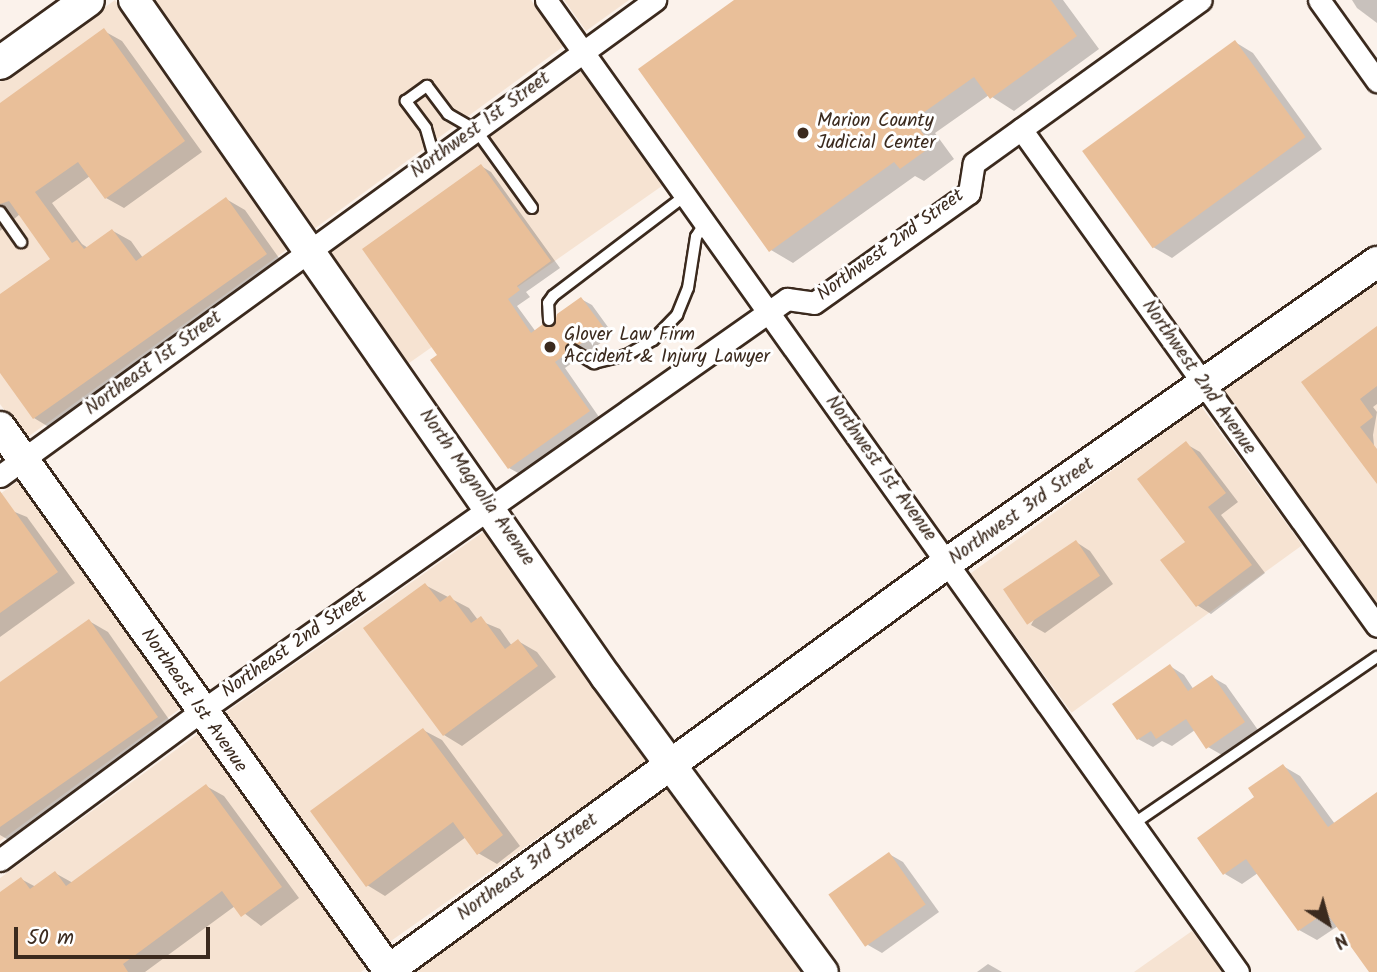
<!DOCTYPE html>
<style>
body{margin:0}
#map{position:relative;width:1377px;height:972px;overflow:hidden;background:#fbf2eb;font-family:Kalam,sans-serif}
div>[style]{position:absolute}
.built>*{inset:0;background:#f6e3d2;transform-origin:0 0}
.shadow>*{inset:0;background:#0003}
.building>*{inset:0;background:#e9bf99;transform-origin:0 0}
.roads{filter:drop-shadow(2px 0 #3b2a1e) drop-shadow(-2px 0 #3b2a1e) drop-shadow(0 2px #3b2a1e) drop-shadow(0 -2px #3b2a1e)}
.lane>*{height:10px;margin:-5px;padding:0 5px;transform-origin:5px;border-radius:5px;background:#fff}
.street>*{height:21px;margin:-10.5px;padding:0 10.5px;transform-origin:10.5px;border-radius:10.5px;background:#fff}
.secondary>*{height:30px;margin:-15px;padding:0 15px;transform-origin:15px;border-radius:15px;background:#fff}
.primary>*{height:32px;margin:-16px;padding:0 16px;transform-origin:16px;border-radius:16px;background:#fff}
.dots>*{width:19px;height:19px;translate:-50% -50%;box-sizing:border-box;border:4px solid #fff;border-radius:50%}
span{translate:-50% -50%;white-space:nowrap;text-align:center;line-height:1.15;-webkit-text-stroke:6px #fff;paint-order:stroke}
.poi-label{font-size:19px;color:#3b2a1e}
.left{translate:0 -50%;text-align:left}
.street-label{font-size:19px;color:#3b2a1e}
.north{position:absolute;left:1293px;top:888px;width:70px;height:70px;-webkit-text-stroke:5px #fff;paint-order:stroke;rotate:144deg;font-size:19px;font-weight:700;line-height:28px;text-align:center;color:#3b2a1e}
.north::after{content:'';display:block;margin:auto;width:24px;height:32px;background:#3b2a1e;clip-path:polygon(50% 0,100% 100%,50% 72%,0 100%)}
.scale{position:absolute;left:14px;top:927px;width:196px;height:32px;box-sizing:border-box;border:4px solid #3b2a1e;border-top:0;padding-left:9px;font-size:21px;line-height:24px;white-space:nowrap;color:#3b2a1e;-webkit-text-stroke:5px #fff;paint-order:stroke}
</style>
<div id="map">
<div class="built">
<div style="clip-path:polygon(115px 0,289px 248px,25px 439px,0 404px,0 82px)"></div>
<div style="clip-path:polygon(150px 0,531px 0,564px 46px,310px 232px)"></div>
<div style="clip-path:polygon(564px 0,629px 0,586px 31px)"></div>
<div style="left:582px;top:71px;width:140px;height:316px;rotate:55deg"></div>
<div style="clip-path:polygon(1377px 281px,1377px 604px,1223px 391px)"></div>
<div style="left:1201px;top:406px;width:172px;height:285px;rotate:54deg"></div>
<div style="clip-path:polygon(21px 479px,181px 708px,0 841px,0 494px)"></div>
<div style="left:489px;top:528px;width:282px;height:329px;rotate:55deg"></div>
<div style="clip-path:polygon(199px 733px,369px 966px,361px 972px,0 972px,0 878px)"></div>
<div style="clip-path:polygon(668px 785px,806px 972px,412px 972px)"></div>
<div style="clip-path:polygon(1192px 931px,1222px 972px,1134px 972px)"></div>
</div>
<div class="shadow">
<div style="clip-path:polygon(737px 0,1063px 0,1099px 49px,1014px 111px,989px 95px,935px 133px,954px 159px,924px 181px,915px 176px,793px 263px,771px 250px)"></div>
<div style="clip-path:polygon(1352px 0,1377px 0,1377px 23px,1357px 8px)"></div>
<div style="clip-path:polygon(104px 31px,122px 41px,202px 152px,124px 208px,106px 198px,90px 176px,52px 203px,82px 244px,88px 248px,113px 231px,131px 241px,143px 258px,226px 199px,245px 210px,284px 265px,52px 429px,34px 418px,0 370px,0 296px,53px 259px,20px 214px,0 231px,0 105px)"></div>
<div style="clip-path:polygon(1235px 42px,1253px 53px,1322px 149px,1172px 258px,1153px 247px)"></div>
<div style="clip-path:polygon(481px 166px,491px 172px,560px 268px,526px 292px,530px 297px,517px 306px,536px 332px,555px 328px,581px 299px,592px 305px,613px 334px,591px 350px,578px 349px,576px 360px,565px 368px,599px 417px,520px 474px,509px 468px,440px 355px)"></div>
<div style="clip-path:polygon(1377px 329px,1377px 404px,1373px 407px,1377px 412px,1373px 435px,1377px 477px,1304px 382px)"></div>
<div style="clip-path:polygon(1186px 444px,1200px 452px,1238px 502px,1221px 515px,1265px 573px,1211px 614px,1197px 605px,1187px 542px)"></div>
<div style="clip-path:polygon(0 506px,27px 517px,75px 583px,0 637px)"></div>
<div style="clip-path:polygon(1076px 542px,1090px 551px,1113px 584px,1045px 633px,1031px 625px)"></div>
<div style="clip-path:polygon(425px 585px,469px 608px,478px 620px,500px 629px,512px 646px,518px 641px,537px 652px,556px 677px,462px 746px,444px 735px)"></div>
<div style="clip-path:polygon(89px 621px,108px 632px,175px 728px,12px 842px,0 835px,0 684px)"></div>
<div style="clip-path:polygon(1170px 666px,1184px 675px,1194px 690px,1212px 677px,1226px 685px,1258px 730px,1222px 755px,1208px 747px,1195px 730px,1172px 746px,1162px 741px,1153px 747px,1138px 739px)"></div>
<div style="clip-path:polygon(423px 730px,442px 740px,520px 846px,497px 864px,478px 853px,466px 837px,385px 896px,367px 885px)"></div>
<div style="clip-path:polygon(1283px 766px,1300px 776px,1335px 824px,1377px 794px,1377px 972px,1371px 972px,1338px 926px,1317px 940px,1299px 930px,1258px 873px,1242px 884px,1225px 874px,1256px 798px)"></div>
<div style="clip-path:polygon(206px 786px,224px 796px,299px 898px,261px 926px,235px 906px,145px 972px,4px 972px,0 966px,0 894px,21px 879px,36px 887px,55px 873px,73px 883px)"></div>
<div style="clip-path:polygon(889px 854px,903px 862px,939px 912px,882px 953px,868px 945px)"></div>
<div style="clip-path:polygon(988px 964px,1002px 972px,977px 972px)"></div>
</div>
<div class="building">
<div style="clip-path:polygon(734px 0,1051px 0,1077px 36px,990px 99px,974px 77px,913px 120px,932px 146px,900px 169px,894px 162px,769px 252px,638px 69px)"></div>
<div style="clip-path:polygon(104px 28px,185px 141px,105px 199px,78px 162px,35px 192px,72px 243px,77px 240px,84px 249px,112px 229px,136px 261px,226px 197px,267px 254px,33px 419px,0 373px,0 294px,50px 259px,9px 201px,0 204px,0 103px)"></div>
<div style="left:1235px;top:40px;width:120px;height:189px;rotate:54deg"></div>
<div style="clip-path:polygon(481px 164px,551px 261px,517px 286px,520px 290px,508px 299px,531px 333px,543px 324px,554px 326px,557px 314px,581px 297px,604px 328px,579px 345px,568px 344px,566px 354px,555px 362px,590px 411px,508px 469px,430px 360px,437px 355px,362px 249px)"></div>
<div style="clip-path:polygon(1377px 326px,1377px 386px,1360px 399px,1373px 417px,1360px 427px,1377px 449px,1377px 484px,1301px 382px)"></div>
<div style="clip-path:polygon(1186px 441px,1226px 493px,1208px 507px,1252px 565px,1196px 607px,1160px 560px,1185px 542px,1137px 479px)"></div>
<div style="clip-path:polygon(0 491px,58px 572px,0 613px)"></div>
<div style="left:1076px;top:540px;width:43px;height:88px;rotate:56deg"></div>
<div style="clip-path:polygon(425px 583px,440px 602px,450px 595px,471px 623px,481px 616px,505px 649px,518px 639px,538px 666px,443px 736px,363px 628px)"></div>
<div style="clip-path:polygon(89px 619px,158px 717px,0 827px,0 682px)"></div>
<div style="clip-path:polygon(1170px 664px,1188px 691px,1212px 675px,1245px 722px,1206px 749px,1186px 719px,1156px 739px,1151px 731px,1137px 740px,1112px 704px)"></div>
<div style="clip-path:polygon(423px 728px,503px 835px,477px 855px,453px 822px,366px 887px,310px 811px)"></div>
<div style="clip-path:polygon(1283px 764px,1328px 827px,1377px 792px,1377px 972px,1369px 972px,1326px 912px,1298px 931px,1246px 859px,1223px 875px,1197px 838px,1254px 797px,1248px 788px)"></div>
<div style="clip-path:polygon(206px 784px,282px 887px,241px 917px,222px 891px,123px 964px,128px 972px,0 972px,0 892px,21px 877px,30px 889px,55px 871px,66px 886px)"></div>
<div style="left:889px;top:852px;width:64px;height:74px;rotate:55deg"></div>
</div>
<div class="roads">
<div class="lane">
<div style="left:435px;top:160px;width:33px;rotate:-106deg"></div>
<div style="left:426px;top:128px;width:34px;rotate:-127deg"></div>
<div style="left:406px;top:101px;width:26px;rotate:-36deg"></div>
<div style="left:427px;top:86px;width:35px;rotate:53deg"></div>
<div style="left:448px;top:114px;width:32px;rotate:30deg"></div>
<div style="left:476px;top:130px;width:96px;rotate:54.3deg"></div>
<div style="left:0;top:212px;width:37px;rotate:55deg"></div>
<div style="left:549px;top:320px;width:17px;rotate:-93deg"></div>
<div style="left:548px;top:303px;width:9px;rotate:-54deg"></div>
<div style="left:553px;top:296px;width:167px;rotate:-37.2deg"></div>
<div style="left:572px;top:350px;width:26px;rotate:31deg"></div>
<div style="left:594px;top:363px;width:34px;rotate:-14deg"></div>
<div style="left:627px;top:355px;width:30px;rotate:-30deg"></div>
<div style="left:653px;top:340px;width:35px;rotate:-46deg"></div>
<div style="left:677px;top:315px;width:29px;rotate:-68deg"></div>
<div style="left:688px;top:288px;width:52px;rotate:-81.1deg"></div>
<div style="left:696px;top:237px;width:19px;rotate:-58deg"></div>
<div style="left:1133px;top:824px;width:296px;rotate:-34.4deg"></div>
</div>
<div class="street">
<div style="left:546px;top:0;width:1193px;rotate:54.55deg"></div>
<div style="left:1319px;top:0;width:100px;rotate:54.4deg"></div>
<div style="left:1021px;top:129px;width:611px;rotate:54.39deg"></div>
<div style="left:0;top:476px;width:810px;rotate:-36.01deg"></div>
<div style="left:0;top:860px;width:249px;rotate:-36.5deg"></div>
<div style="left:200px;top:712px;width:718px;rotate:-35.13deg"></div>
<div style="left:787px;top:299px;width:27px;rotate:8deg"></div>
<div style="left:814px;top:303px;width:190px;rotate:-35.4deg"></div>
<div style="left:969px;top:193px;width:30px;rotate:-81deg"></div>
<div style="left:974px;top:163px;width:279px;rotate:-35.7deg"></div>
</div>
<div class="secondary">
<div style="left:134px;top:0;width:825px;rotate:55.12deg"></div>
<div style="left:606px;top:677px;width:366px;rotate:53.7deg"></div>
<div style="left:0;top:427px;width:670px;rotate:54.41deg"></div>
<div style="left:386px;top:972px;width:694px;rotate:-36.09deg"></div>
<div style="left:947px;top:563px;width:525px;rotate:-34.99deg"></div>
</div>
<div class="primary">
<div style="left:0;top:63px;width:108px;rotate:-35.6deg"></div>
</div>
</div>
<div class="dots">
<div style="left:803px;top:133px;background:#3b2a1e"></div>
<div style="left:550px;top:347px;background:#3b2a1e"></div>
</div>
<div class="poi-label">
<span class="left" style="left:817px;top:133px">Marion County<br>Judicial Center</span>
<span class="left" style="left:564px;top:347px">Glover Law Firm<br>Accident &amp; Injury Lawyer</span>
</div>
<div class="street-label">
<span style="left:481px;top:126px;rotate:-36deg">Northwest 1st Street</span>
<span style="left:891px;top:246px;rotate:-36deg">Northwest 2nd Street</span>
<span style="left:154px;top:364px;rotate:-36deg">Northeast 1st Street</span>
<span style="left:1198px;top:378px;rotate:55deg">Northwest 2nd Avenue</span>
<span style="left:880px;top:469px;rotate:54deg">Northwest 1st Avenue</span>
<span style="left:476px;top:488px;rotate:55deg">North Magnolia Avenue</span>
<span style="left:1022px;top:512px;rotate:-35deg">Northwest 3rd Street</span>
<span style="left:295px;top:645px;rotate:-35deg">Northeast 2nd Street</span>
<span style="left:193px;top:701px;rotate:55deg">Northeast 1st Avenue</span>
<span style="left:528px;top:868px;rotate:-36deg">Northeast 3rd Street</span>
</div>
<div class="north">N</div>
<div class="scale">50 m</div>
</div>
